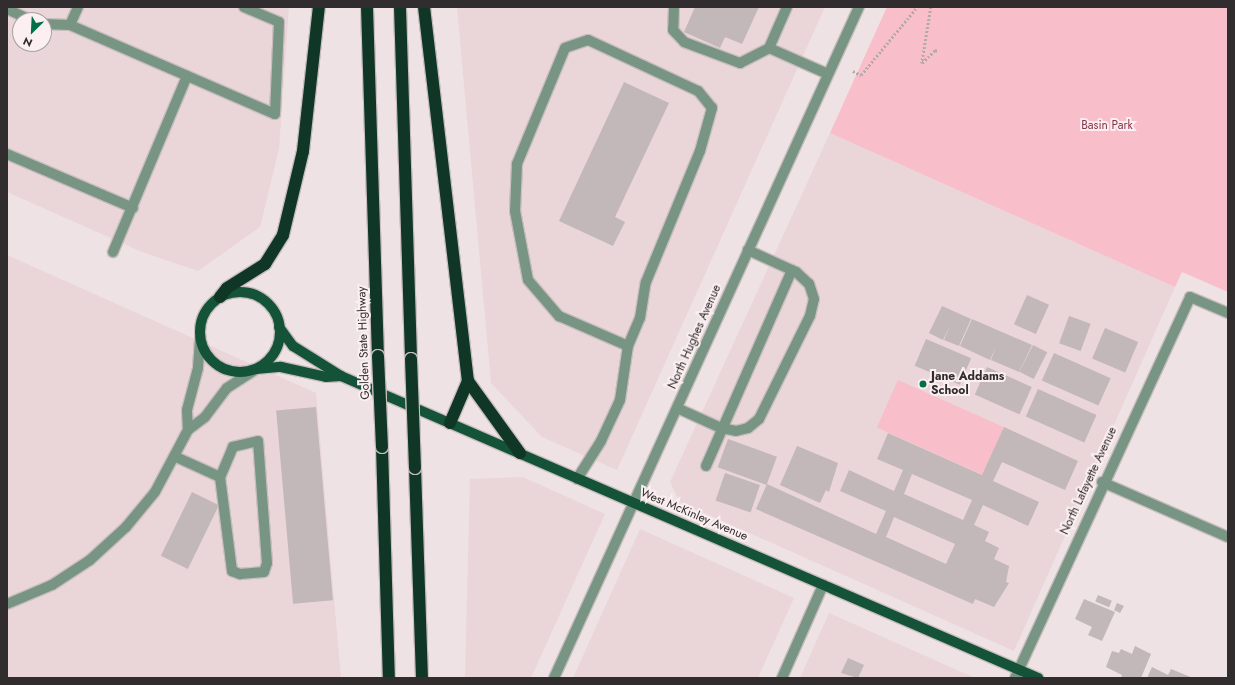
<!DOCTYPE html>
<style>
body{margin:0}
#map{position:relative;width:1235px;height:685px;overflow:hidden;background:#eee2e4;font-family:Jost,sans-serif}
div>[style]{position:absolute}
.built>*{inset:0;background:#ead5d8}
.green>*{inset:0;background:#f8bec9;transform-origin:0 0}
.building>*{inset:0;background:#c2b7b9;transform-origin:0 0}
.path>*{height:2.5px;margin-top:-1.25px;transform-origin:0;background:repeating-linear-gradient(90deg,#b2a9aa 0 2px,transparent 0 4px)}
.roads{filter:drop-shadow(1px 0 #c8bebf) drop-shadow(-1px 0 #c8bebf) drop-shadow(0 1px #c8bebf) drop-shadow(0 -1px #c8bebf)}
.minor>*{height:10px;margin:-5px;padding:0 5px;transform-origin:5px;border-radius:5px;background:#789584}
.major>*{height:10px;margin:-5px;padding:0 5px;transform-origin:5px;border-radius:5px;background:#145338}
.major>.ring{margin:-5px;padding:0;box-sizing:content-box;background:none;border:10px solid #145338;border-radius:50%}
.highway>*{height:12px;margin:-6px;padding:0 6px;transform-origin:6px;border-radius:6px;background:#103725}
.bridges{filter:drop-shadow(1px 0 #c8bebf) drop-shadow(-1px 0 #c8bebf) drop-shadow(0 1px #c8bebf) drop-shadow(0 -1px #c8bebf)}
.highway-bridge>*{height:12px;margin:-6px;padding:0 6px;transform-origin:6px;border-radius:6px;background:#103725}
.dots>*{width:11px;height:11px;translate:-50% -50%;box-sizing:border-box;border:2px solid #fbeff1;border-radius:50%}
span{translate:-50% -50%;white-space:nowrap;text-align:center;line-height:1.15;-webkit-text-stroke:4px #fbeff1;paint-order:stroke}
.park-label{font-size:12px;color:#89314a}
.street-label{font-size:12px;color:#312c2d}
.poi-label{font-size:12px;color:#312c2d;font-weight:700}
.left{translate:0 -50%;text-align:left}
.frame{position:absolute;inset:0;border:8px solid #312c2d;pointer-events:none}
.north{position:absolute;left:12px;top:12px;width:40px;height:40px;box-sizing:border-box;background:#fbeff1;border:1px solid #aaa1a3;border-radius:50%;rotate:204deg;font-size:11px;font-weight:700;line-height:16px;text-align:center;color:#312c2d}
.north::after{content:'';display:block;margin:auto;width:14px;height:18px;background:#017048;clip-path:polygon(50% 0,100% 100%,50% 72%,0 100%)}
</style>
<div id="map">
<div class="built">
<div style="clip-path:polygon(evenodd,7px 7px,289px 7px,279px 149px,260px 227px,198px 271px,142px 252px,7px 192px,7px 7px,20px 20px,44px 20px,44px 44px,20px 44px,20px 20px)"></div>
<div style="clip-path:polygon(457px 7px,825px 7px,617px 470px,542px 437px,491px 383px)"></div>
<div style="clip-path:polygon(830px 133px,1175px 287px,1014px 651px,680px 502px,670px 482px)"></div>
<div style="clip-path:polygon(7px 255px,316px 393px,341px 678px,7px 678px)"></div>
<div style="clip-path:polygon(523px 477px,605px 514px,531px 678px,465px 678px,470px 479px)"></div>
<div style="clip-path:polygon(640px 529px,794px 598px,758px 678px,573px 678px)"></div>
<div style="clip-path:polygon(829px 613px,975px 678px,800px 678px)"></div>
</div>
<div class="green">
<div style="clip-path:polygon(887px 7px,1228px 7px,1228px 292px,1182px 272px,1175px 287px,830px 133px)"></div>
<div style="left:898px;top:380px;width:116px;height:52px;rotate:24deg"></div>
</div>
<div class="building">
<div style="clip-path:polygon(695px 7px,759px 7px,742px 44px,725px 37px,720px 48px,684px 32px)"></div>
<div style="clip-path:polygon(624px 82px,669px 103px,615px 217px,625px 222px,613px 246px,559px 221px)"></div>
<div style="left:1027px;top:295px;width:24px;height:32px;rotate:24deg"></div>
<div style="clip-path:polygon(942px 306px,971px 319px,959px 346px,944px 340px,950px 326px,943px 340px,929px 333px)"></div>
<div style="left:1069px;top:316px;width:23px;height:29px;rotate:20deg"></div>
<div style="clip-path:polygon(972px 319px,1032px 345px,1019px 372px,991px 360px,996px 346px,990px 360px,960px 346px)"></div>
<div style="left:1105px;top:328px;width:36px;height:33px;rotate:23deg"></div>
<div style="left:926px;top:339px;width:49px;height:29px;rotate:23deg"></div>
<div style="left:1033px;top:345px;width:16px;height:30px;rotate:27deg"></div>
<div style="left:1054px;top:353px;width:62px;height:30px;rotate:24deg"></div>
<div style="left:987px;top:367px;width:49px;height:30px;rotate:24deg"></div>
<div style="left:1038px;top:389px;width:64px;height:30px;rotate:24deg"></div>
<div style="left:316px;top:407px;width:194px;height:40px;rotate:85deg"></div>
<div style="clip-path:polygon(evenodd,1004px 427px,1078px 461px,1065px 490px,1002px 462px,993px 481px,1039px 502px,1028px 526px,983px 505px,974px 525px,989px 532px,985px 541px,999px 548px,994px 559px,1009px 566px,1006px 582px,1009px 583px,994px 607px,975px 599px,973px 604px,756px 509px,767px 484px,876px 534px,886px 511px,840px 491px,849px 470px,894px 491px,903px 470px,877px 459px,888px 433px,982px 475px,1004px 427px,912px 474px,972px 500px,963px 520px,904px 494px,912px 474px,1004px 427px,894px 517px,955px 544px,946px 564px,886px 537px,894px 517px)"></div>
<div style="left:728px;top:439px;width:52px;height:30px;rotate:20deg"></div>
<div style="clip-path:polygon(797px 446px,838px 463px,829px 492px,826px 490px,820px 503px,780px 485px)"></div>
<div style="left:725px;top:473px;width:37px;height:29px;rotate:19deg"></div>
<div style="left:192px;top:492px;width:30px;height:71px;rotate:26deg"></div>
<div style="left:1098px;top:595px;width:15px;height:7px;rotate:23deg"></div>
<div style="clip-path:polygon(1084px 599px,1115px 612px,1102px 641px,1088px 635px,1092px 627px,1075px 619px)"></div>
<div style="clip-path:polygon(1117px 603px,1124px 606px,1120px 613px,1114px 610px)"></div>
<div style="clip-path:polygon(1135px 646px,1151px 654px,1141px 678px,1121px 678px,1122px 675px,1106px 667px,1112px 651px,1119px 653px,1121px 649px,1132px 654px)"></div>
<div style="clip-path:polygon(848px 658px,864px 665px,858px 678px,841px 673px)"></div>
<div style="clip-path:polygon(1152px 667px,1168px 675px,1171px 669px,1193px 678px,1147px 678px)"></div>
</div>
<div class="path">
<div style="left:931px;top:7px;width:57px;rotate:99.1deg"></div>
<div style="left:922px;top:63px;width:18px;rotate:-45deg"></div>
<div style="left:935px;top:50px;width:4px;rotate:14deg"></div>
<div style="left:853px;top:71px;width:9px;rotate:27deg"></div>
<div style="left:861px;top:75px;width:88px;rotate:-50.5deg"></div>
</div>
<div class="roads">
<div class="minor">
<div style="left:674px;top:7px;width:23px;rotate:92deg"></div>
<div style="left:673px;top:30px;width:16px;rotate:47deg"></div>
<div style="left:684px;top:42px;width:60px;rotate:20.6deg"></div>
<div style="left:740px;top:63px;width:33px;rotate:-27deg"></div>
<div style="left:769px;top:48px;width:45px;rotate:-66.3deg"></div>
<div style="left:7px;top:9px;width:26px;rotate:25deg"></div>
<div style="left:44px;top:24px;width:26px;rotate:2deg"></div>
<div style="left:70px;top:25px;width:223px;rotate:23.5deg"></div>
<div style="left:275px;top:114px;width:92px;rotate:-87.5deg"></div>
<div style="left:279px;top:22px;width:38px;rotate:-157deg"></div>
<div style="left:70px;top:25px;width:20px;rotate:-66deg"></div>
<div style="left:769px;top:48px;width:64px;rotate:23.8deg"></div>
<div style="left:7px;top:154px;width:137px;rotate:23.2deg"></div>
<div style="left:113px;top:252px;width:191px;rotate:-67.2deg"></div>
<div style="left:677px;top:408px;width:48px;rotate:24.4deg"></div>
<div style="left:721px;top:428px;width:15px;rotate:11deg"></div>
<div style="left:736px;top:431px;width:12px;rotate:-14deg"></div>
<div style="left:748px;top:428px;width:14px;rotate:-39deg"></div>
<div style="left:759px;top:419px;width:115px;rotate:-63.7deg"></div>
<div style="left:810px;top:316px;width:17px;rotate:-77deg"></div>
<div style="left:814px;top:299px;width:16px;rotate:-108deg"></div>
<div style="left:809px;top:284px;width:18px;rotate:-137deg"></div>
<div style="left:796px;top:272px;width:53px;rotate:-155.4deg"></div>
<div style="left:188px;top:430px;width:21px;rotate:-37deg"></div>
<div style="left:205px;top:417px;width:36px;rotate:-53deg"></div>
<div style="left:227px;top:388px;width:35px;rotate:-33deg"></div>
<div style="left:176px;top:457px;width:48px;rotate:24.4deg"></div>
<div style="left:220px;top:477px;width:95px;rotate:82.7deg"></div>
<div style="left:232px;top:571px;width:9px;rotate:21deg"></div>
<div style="left:240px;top:574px;width:24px;rotate:-5deg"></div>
<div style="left:264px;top:572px;width:9px;rotate:-72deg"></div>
<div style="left:267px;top:563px;width:122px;rotate:-94.2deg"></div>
<div style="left:258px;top:441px;width:26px;rotate:167deg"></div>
<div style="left:233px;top:447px;width:33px;rotate:113deg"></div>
<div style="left:706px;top:466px;width:214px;rotate:-66.3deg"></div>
<div style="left:577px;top:479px;width:45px;rotate:-57.7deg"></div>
<div style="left:601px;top:441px;width:45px;rotate:-65.1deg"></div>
<div style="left:620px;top:400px;width:55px;rotate:-81.6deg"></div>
<div style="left:628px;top:346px;width:30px;rotate:-67deg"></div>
<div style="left:640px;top:318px;width:36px;rotate:-81deg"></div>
<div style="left:646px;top:282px;width:142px;rotate:-67.6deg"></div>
<div style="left:700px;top:151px;width:45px;rotate:-74.4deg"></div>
<div style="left:712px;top:108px;width:22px;rotate:-129deg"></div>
<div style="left:698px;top:91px;width:121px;rotate:-155.1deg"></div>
<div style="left:588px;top:40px;width:24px;rotate:161deg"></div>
<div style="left:565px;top:48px;width:126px;rotate:112.5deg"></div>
<div style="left:517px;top:164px;width:47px;rotate:92.4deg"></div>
<div style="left:515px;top:211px;width:70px;rotate:79.3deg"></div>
<div style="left:528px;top:280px;width:48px;rotate:49.3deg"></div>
<div style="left:559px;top:316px;width:75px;rotate:23.5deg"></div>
<div style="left:1102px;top:482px;width:137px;rotate:23.6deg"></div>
<div style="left:7px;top:604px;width:49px;rotate:-22.9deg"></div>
<div style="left:52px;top:585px;width:45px;rotate:-33.3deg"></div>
<div style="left:90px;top:560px;width:49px;rotate:-42.5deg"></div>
<div style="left:126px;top:527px;width:45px;rotate:-50.4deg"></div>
<div style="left:155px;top:492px;width:70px;rotate:-62deg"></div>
<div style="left:188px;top:430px;width:20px;rotate:-93deg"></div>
<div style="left:187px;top:410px;width:43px;rotate:-75.3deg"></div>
<div style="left:198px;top:368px;width:29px;rotate:-86deg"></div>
<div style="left:554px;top:678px;width:737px;rotate:-65.56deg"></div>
<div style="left:782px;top:678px;width:102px;rotate:-66.2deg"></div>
<div style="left:1015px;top:678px;width:419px;rotate:-65.3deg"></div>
<div style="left:1190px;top:297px;width:41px;rotate:22.8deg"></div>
</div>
<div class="major">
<div class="ring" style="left:200px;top:292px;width:70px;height:70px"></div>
<div style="left:279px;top:327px;width:24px;rotate:54deg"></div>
<div style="left:293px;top:346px;width:57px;rotate:32deg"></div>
<div style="left:341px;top:376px;width:760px;rotate:23.43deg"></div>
<div style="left:256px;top:369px;width:25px;rotate:-5deg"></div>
<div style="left:281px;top:367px;width:46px;rotate:12.5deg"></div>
<div style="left:326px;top:377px;width:15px;rotate:-4deg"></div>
</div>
<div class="highway">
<div style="left:367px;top:7px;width:349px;rotate:88.2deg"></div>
<div style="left:400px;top:7px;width:352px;rotate:88.2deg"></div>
<div style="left:424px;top:7px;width:377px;rotate:83.3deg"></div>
<div style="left:468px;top:381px;width:89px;rotate:54.2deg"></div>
<div style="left:220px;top:297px;width:11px;rotate:-52deg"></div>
<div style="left:227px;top:288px;width:45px;rotate:-32.3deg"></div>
<div style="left:265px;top:264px;width:34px;rotate:-58deg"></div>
<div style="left:283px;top:235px;width:86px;rotate:-76.6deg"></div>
<div style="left:303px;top:151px;width:145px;rotate:-83.7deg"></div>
<div style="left:450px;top:423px;width:46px;rotate:-66.8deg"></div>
<div style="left:382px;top:447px;width:231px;rotate:88.3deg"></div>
<div style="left:415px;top:468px;width:210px;rotate:88.1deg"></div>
</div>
</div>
<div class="bridges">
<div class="highway-bridge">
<div style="left:378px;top:356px;width:91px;rotate:87.5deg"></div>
<div style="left:411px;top:359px;width:109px;rotate:87.9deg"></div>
</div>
</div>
<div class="dots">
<div style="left:923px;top:384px;background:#017048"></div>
</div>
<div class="park-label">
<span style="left:1107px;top:126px">Basin Park</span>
</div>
<div class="street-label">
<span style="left:695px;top:337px;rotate:-66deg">North Hughes Avenue</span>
<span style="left:364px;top:343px;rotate:-92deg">Golden State Highway</span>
<span style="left:1089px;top:481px;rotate:-65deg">North Lafayette Avenue</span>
<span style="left:694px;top:515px;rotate:23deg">West McKinley Avenue</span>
</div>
<div class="poi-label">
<span class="left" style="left:931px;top:384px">Jane Addams<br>School</span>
</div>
<div class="frame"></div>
<div class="north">N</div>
</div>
